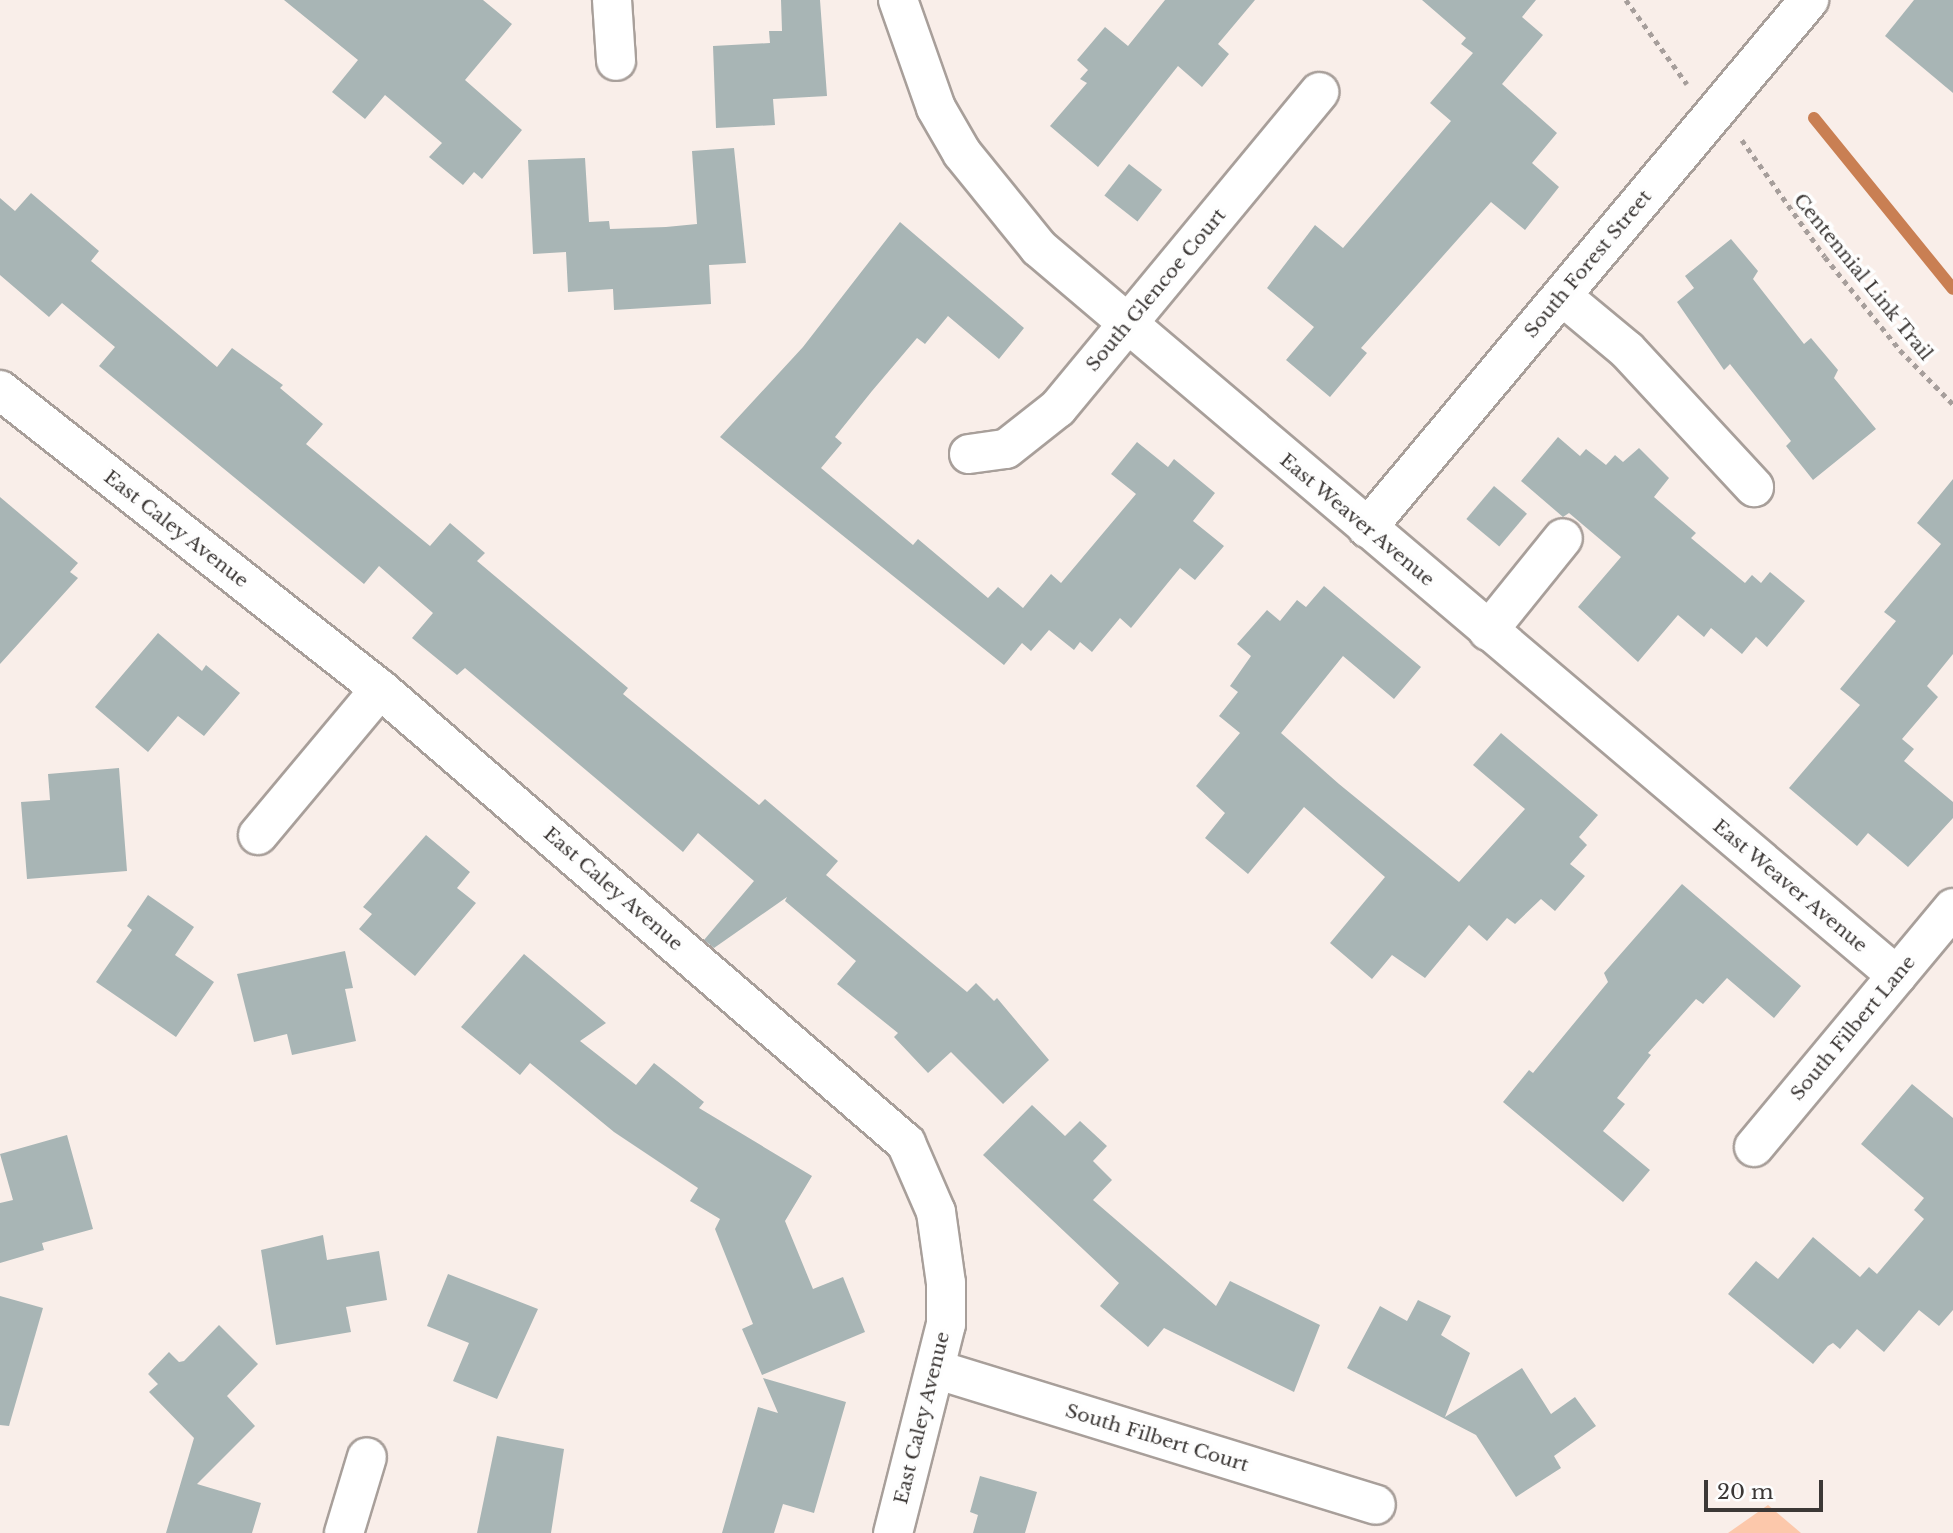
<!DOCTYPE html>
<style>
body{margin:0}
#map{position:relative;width:1953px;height:1533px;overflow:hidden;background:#f9eee9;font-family:"Libre Baskerville",serif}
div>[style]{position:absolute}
.green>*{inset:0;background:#fcc8ab}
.stream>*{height:12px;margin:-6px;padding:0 6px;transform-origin:6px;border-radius:6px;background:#c97f53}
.building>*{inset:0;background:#a8b5b5;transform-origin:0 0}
.path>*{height:4.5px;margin-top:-2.25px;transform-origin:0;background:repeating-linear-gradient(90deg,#a69e9b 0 5px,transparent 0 10px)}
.roads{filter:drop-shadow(2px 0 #a89f9a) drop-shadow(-2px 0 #a89f9a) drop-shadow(0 2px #a89f9a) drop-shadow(0 -2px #a89f9a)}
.minor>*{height:38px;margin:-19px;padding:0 19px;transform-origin:19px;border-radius:19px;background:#fff}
span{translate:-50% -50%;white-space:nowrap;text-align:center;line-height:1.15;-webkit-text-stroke:7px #fefefe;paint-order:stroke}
.street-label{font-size:19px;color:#3c3836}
.scale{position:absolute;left:1704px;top:1480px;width:119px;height:32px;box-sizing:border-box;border:4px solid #3c3836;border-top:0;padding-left:9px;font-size:21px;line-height:24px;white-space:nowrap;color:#3c3836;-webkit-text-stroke:5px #fefefe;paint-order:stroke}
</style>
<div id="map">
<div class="green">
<div style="clip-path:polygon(1768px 1505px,1801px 1533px,1728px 1533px)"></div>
</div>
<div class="stream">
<div style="left:1814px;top:118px;width:220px;rotate:50.9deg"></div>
</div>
<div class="building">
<div style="clip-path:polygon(284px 0,483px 0,512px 24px,465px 80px,522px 130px,482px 179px,474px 172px,463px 185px,429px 157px,442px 143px,385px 95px,365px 119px,332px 92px,358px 60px)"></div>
<div style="clip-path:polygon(781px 0,820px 0,827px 96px,773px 99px,775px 125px,716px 128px,713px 46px,770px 43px,769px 31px,782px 31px)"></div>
<div style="clip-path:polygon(1165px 0,1255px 0,1218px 44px,1229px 54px,1202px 87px,1178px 66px,1098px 167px,1050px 126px,1087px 83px,1080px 79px,1088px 70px,1077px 60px,1105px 27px,1128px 46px)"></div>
<div style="clip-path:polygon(1422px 0,1536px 0,1522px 17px,1543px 35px,1502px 84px,1557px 133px,1532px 163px,1559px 187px,1525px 230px,1491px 202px,1361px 348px,1367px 353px,1330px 397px,1286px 360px,1314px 327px,1267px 288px,1315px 225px,1343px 248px,1451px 121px,1430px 103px,1473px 53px,1461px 44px,1466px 38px)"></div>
<div style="clip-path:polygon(1914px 0,1953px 0,1953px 93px,1885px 36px)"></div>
<div style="clip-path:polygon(734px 148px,746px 263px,709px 265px,711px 304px,614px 310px,613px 289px,568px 292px,566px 252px,533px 254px,528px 160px,585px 158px,589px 222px,609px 221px,610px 229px,666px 227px,697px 224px,692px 151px)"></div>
<div style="left:1129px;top:164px;width:42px;height:40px;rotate:38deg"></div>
<div style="clip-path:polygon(31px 193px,99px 251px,91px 261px,217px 367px,232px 348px,283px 385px,280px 388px,323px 424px,306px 444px,430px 546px,450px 523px,485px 553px,477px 561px,628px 688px,623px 694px,759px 805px,765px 799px,838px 861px,826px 875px,967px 992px,976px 983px,994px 1001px,997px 998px,1049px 1060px,1003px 1104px,951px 1052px,928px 1073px,894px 1037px,898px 1033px,837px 984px,856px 961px,785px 901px,787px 897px,714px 948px,704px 940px,754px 881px,698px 833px,683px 852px,465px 668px,457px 675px,412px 638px,433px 613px,379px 566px,364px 584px,99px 366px,115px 347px,62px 303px,49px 317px,0 275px,0 198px,15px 211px)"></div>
<div style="clip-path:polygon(900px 222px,1024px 328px,999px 359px,948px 316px,925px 344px,917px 338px,872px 391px,835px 437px,842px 443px,821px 468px,913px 545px,918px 539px,988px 598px,998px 587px,1023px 608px,1051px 574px,1061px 583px,1136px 494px,1111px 474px,1137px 442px,1168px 467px,1174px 459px,1215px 493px,1193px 521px,1224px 546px,1195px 580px,1180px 568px,1131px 628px,1120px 618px,1092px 652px,1080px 642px,1074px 650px,1049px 630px,1031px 651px,1022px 643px,1004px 665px,720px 437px,803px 347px)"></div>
<div style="clip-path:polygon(1731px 239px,1758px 271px,1753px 279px,1804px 344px,1811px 338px,1838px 370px,1834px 378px,1876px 429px,1813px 480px,1786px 446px,1791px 441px,1730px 364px,1724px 370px,1677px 302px,1694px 288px,1685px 276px)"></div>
<div style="clip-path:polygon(1558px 437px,1580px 456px,1586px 449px,1606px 465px,1615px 455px,1623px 462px,1639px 448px,1669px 478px,1654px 497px,1696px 533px,1691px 538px,1745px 583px,1752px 575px,1761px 583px,1770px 572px,1805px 601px,1767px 647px,1756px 637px,1742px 654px,1711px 628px,1704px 637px,1678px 615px,1638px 662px,1578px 607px,1621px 557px,1569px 513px,1563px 517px,1521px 481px)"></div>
<div style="clip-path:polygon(1953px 479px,1953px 654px,1927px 686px,1938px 697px,1902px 739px,1914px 749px,1904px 761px,1953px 802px,1953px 818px,1908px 867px,1868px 833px,1857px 846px,1789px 788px,1860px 705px,1840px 689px,1896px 621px,1884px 612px,1941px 544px,1917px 523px)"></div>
<div style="left:1494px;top:486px;width:43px;height:43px;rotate:40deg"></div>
<div style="clip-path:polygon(0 497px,78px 563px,70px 572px,78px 578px,0 664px)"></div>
<div style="clip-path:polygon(1324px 586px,1421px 667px,1394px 699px,1343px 656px,1281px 733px,1339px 784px,1459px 882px,1525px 809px,1473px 765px,1501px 733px,1598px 815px,1579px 837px,1587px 845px,1570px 864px,1585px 876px,1555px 911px,1541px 899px,1515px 924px,1507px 918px,1487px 941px,1469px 925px,1425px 978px,1392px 955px,1372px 979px,1330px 943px,1385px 877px,1304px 807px,1248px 874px,1205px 838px,1225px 813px,1196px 786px,1240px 733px,1219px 716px,1238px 692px,1230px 686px,1251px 656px,1237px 644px,1267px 610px,1280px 621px,1297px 600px,1306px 607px)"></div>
<div style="clip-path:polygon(158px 633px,202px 671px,206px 665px,240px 693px,204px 736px,178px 716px,148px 752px,95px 707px)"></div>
<div style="clip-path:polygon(119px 768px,127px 871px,27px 879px,21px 802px,50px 800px,48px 774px)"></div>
<div style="clip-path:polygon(426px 835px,470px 872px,457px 888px,476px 903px,415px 976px,359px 929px,372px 914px,363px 907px)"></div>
<div style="clip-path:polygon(1682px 884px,1801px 986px,1774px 1018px,1727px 978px,1703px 1004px,1696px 999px,1648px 1053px,1651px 1055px,1617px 1098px,1625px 1104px,1603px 1131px,1650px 1170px,1623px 1202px,1503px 1102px,1529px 1070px,1533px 1073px,1608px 982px,1604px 973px)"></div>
<div style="clip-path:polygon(148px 895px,194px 927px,175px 955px,214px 982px,176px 1037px,96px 982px,132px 930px,127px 926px)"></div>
<div style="clip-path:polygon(345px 951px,353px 988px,345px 989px,356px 1041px,292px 1055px,287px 1034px,254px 1042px,237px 974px)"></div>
<div style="clip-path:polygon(524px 954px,606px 1023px,580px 1041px,636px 1085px,654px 1063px,704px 1102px,699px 1108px,812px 1176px,785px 1221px,813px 1289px,843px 1277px,865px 1332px,762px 1375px,742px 1329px,753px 1324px,715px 1229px,720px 1219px,690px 1201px,698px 1188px,614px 1132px,530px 1063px,520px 1075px,461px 1027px)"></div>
<div style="clip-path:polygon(1912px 1084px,1953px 1118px,1953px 1310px,1939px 1326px,1919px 1310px,1884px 1352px,1857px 1329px,1840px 1349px,1833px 1343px,1828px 1346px,1813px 1364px,1728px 1294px,1756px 1261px,1778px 1279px,1813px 1237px,1860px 1277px,1869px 1267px,1877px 1274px,1924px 1219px,1914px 1210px,1924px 1198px,1861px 1144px)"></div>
<div style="clip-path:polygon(1032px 1105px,1065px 1136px,1080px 1121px,1107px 1146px,1093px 1161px,1112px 1180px,1093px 1200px,1216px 1306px,1230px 1281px,1320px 1325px,1294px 1392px,1164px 1328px,1148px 1347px,1100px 1306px,1119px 1283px,983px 1155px)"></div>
<div style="clip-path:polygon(67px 1135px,93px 1229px,42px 1243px,44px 1250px,0 1263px,0 1203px,13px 1200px,0 1154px)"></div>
<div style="clip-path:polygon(323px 1235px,327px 1260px,379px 1251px,387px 1300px,346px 1307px,351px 1332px,276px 1345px,261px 1250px)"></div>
<div style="clip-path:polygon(448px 1274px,538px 1309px,497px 1399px,453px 1381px,469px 1343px,427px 1326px)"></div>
<div style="clip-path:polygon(0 1296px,43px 1308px,9px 1426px,0 1425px)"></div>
<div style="clip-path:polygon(1418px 1300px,1451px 1316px,1441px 1335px,1470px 1353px,1445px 1417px,1522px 1368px,1551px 1414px,1575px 1397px,1596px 1426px,1554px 1456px,1561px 1468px,1516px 1497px,1476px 1435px,1347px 1368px,1380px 1306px,1407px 1321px)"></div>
<div style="clip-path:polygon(219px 1325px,258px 1364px,227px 1396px,255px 1426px,197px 1484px,261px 1503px,252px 1533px,166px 1533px,194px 1438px,149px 1392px,158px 1384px,148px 1374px,169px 1352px,179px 1362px,184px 1361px)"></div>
<div style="clip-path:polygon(763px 1378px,846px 1402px,814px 1513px,783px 1504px,774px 1533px,722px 1533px,758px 1407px,778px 1413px)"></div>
<div style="clip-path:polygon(497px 1436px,564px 1449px,551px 1533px,477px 1533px)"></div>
<div style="clip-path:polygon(980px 1476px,1037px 1492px,1025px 1533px,973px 1533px,978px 1515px,970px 1512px)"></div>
</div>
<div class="path">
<div style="left:1626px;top:0;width:104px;rotate:54deg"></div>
<div style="left:1742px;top:140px;width:143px;rotate:54.6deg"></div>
<div style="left:1825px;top:257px;width:119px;rotate:51.1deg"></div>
<div style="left:1900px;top:350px;width:76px;rotate:45.5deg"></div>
</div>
<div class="roads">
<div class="minor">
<div style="left:612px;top:0;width:61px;rotate:86.2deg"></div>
<div style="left:898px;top:0;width:114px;rotate:70.6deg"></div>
<div style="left:936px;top:108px;width:52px;rotate:60deg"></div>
<div style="left:962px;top:153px;width:122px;rotate:51deg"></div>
<div style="left:1039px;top:248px;width:1125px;rotate:40.31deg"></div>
<div style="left:1562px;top:296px;width:85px;rotate:39.7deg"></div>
<div style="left:1627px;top:350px;width:187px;rotate:47.2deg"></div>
<div style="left:0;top:390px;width:484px;rotate:38.2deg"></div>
<div style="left:380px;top:689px;width:695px;rotate:40.8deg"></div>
<div style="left:906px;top:1143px;width:75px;rotate:66.5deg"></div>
<div style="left:936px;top:1212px;width:72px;rotate:82deg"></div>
<div style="left:946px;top:1283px;width:41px;rotate:90deg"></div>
<div style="left:946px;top:1324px;width:216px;rotate:104.2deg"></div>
<div style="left:969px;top:454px;width:37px;rotate:-8deg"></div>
<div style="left:1006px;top:449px;width:66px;rotate:-38.3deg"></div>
<div style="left:1058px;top:408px;width:410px;rotate:-50.4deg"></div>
<div style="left:1367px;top:528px;width:689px;rotate:-50.07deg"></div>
<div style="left:1488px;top:631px;width:119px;rotate:-51.1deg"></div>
<div style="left:258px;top:835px;width:190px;rotate:-50.1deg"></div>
<div style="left:1754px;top:1147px;width:311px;rotate:-50.2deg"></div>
<div style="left:938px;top:1370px;width:458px;rotate:17.1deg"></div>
<div style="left:344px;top:1533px;width:79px;rotate:-73.2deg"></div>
</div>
</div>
<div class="street-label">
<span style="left:1588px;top:264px;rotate:-50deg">South Forest Street</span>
<span style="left:1863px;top:277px;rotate:51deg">Centennial Link Trail</span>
<span style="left:1156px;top:290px;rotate:-50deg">South Glencoe Court</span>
<span style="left:1357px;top:520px;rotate:40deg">East Weaver Avenue</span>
<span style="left:176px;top:529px;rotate:38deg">East Caley Avenue</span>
<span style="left:1790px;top:886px;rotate:40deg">East Weaver Avenue</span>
<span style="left:613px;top:889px;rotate:41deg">East Caley Avenue</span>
<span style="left:1853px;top:1028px;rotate:-50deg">South Filbert Lane</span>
<span style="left:922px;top:1418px;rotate:-76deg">East Caley Avenue</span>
<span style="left:1157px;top:1438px;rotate:17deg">South Filbert Court</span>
</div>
<div class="scale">20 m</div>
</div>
